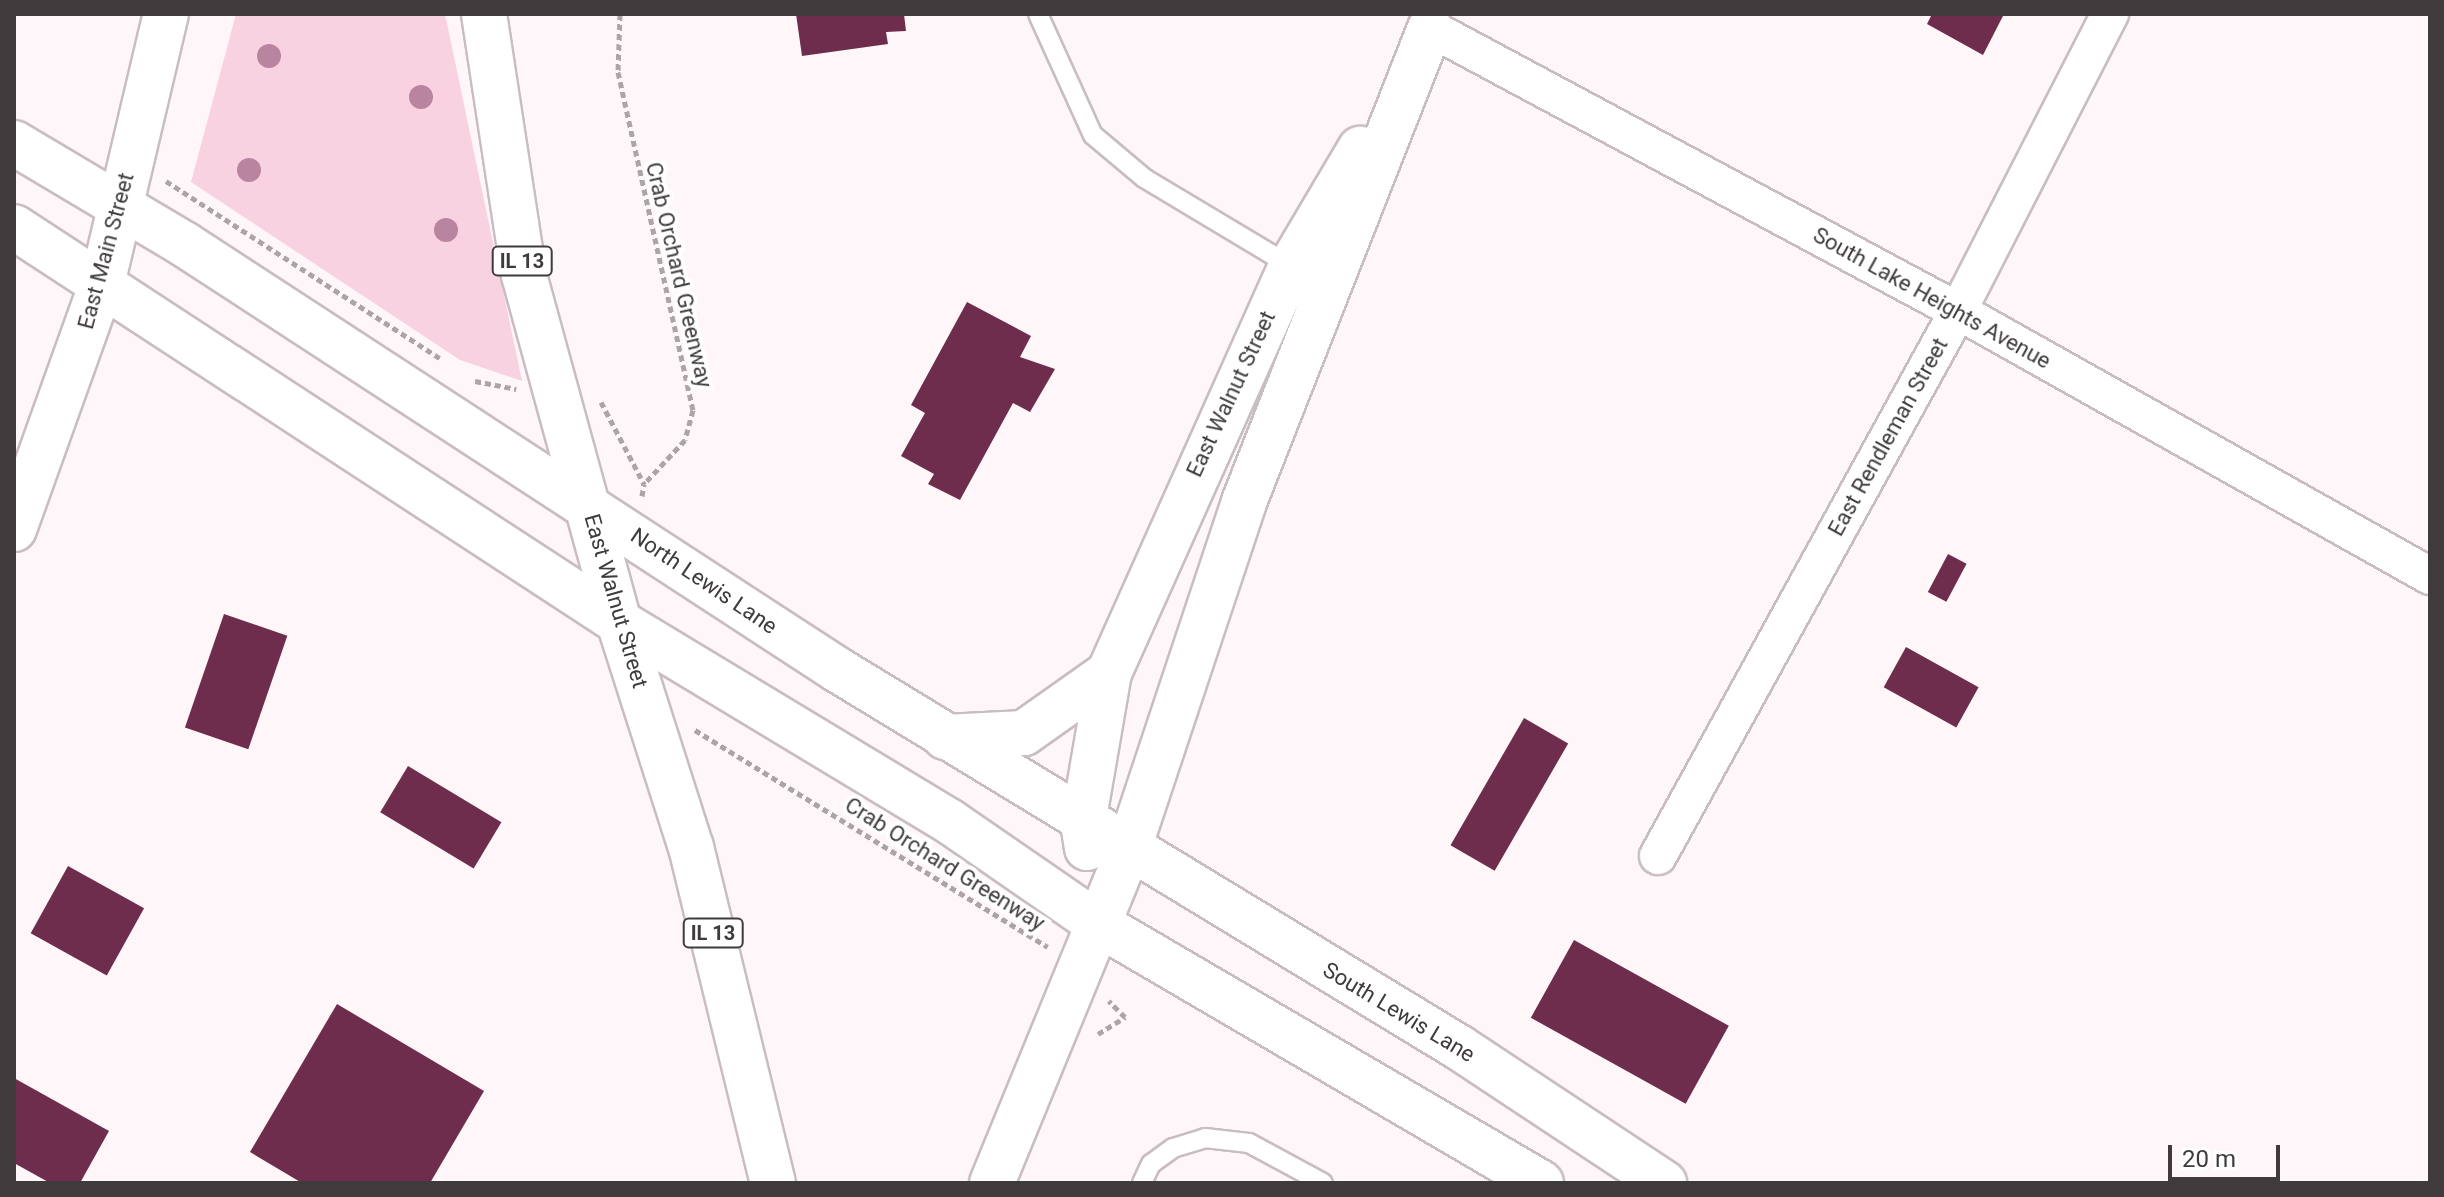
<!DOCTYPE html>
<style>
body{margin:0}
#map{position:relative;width:2444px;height:1197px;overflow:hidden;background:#fff6f9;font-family:Roboto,sans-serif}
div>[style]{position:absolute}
.green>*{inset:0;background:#f9d2e2}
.building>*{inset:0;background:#6e2d4d;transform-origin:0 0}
.path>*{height:5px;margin-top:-2.5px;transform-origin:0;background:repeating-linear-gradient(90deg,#aba5a7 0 6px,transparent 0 10px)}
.roads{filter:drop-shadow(2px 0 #c8bdc2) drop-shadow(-2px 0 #c8bdc2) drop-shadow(0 2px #c8bdc2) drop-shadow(0 -2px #c8bdc2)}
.lane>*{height:18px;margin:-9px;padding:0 9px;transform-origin:9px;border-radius:9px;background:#fff}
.street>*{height:36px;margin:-18px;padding:0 18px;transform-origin:18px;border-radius:18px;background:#fff}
.secondary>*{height:44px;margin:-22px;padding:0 22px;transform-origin:22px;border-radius:22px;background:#fff}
.highway>*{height:44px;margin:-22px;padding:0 22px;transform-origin:22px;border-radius:22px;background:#fff}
.trees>*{width:24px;height:24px;margin:-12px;border-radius:50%;background:#b9849f}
span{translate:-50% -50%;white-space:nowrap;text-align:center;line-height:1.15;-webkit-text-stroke:8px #fff;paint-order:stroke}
.shield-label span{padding:2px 6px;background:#fff;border:2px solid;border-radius:6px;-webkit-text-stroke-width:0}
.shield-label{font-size:20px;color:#3f3b3d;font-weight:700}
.street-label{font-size:22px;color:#3f3b3d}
.frame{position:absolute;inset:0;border:16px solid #3f3b3d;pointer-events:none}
.scale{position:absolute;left:2168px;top:1145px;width:112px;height:36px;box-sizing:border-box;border:4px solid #3f3b3d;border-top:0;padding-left:10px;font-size:24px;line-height:28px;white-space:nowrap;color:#3f3b3d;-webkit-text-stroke:6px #fff;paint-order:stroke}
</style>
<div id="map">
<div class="green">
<div style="clip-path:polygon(236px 14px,445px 14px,522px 381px,460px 360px,191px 182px)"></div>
</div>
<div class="building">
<div style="clip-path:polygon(796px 14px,904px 14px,906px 31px,886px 32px,888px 44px,802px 56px)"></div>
<div style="clip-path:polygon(1932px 14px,2004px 14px,1983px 55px,1927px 24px)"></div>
<div style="clip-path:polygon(967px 302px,1031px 336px,1020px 357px,1055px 369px,1030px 412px,1013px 403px,960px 500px,928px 484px,934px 474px,901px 456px,925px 413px,911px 405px)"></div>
<div style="left:1948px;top:554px;width:21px;height:43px;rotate:28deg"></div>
<div style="left:224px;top:614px;width:67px;height:120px;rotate:19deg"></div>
<div style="left:1906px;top:647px;width:83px;height:46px;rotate:29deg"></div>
<div style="left:1524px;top:718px;width:51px;height:147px;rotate:30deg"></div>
<div style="left:408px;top:766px;width:109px;height:54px;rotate:31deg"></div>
<div style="left:68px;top:866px;width:87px;height:77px;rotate:29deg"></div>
<div style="left:1574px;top:940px;width:177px;height:89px;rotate:29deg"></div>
<div style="clip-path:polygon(337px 1004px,484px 1091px,430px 1183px,302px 1183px,250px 1152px)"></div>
<div style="clip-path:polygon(14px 1078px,109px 1131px,80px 1183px,50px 1183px,14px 1163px)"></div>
</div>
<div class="path">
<div style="left:620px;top:14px;width:58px;rotate:92deg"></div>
<div style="left:618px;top:72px;width:346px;rotate:77.5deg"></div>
<div style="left:693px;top:410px;width:31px;rotate:105deg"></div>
<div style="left:685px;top:440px;width:60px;rotate:133deg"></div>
<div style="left:166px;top:181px;width:326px;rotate:32.9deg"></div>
<div style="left:475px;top:381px;width:42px;rotate:11deg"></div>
<div style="left:601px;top:402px;width:93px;rotate:62.3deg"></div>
<div style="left:642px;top:496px;width:12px;rotate:-81deg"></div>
<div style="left:695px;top:730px;width:414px;rotate:31.6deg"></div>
<div style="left:1098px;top:1034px;width:32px;rotate:-32deg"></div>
<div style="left:1125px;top:1017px;width:23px;rotate:-135deg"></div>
</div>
<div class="roads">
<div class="lane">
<div style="left:1038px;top:14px;width:133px;rotate:65.6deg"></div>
<div style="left:1093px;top:135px;width:67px;rotate:40.1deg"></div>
<div style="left:1144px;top:178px;width:174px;rotate:30.9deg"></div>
<div style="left:1142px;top:1183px;width:21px;rotate:-65deg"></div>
<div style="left:1151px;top:1164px;width:27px;rotate:-36deg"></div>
<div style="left:1173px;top:1148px;width:34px;rotate:-17deg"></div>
<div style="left:1205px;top:1138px;width:44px;rotate:6.5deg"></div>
<div style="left:1249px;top:1143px;width:84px;rotate:28.4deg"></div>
</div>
<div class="street">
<div style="left:1430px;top:28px;width:599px;rotate:28.19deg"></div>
<div style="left:1958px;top:311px;width:541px;rotate:29.31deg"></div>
<div style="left:1658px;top:856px;width:622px;rotate:-61.17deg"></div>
<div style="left:1958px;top:311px;width:334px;rotate:-62.9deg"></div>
</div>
<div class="secondary">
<div style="left:14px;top:143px;width:198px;rotate:30.7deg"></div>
<div style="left:184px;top:244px;width:781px;rotate:33.08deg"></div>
<div style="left:838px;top:670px;width:728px;rotate:31.29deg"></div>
<div style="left:1460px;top:1048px;width:245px;rotate:33.5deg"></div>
<div style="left:14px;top:227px;width:723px;rotate:33.14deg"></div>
<div style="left:619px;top:622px;width:385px;rotate:31.1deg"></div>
<div style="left:949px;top:821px;width:183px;rotate:34.6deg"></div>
<div style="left:1100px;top:925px;width:511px;rotate:30.33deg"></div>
<div style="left:945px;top:737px;width:79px;rotate:-2.9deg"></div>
<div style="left:1024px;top:733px;width:104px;rotate:-35.2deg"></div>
<div style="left:1087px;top:848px;width:25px;rotate:-99deg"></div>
<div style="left:1083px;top:823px;width:152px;rotate:-80.2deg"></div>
<div style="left:1109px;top:673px;width:448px;rotate:-65.9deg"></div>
<div style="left:1292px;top:264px;width:134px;rotate:-59.4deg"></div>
<div style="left:992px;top:1183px;width:359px;rotate:-67.7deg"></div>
<div style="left:1128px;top:851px;width:368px;rotate:-71.6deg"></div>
<div style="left:1244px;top:502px;width:509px;rotate:-68.57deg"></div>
</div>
<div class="highway">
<div style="left:484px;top:14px;width:264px;rotate:81.3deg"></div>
<div style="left:524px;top:275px;width:360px;rotate:74.7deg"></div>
<div style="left:619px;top:622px;width:236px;rotate:72.3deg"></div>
<div style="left:691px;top:847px;width:346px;rotate:76.3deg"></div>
<div style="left:14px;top:529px;width:264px;rotate:-70.3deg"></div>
<div style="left:103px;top:280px;width:273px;rotate:-76.7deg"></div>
</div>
</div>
<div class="trees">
<div style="left:269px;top:56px"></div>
<div style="left:421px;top:97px"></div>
<div style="left:249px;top:170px"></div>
<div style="left:446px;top:230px"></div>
</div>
<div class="shield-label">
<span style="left:522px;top:261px">IL 13</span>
<span style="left:713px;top:933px">IL 13</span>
</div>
<div class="street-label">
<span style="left:106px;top:251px;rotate:-75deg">East Main Street</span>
<span style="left:679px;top:275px;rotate:77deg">Crab Orchard Greenway</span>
<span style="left:1932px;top:298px;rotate:29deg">South Lake Heights Avenue</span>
<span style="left:1231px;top:394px;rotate:-65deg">East Walnut Street</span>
<span style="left:1888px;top:437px;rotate:-61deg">East Rendleman Street</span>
<span style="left:704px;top:581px;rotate:34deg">North Lewis Lane</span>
<span style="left:616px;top:601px;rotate:74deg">East Walnut Street</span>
<span style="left:945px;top:864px;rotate:32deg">Crab Orchard Greenway</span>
<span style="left:1399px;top:1012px;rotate:31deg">South Lewis Lane</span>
</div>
<div class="frame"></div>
<div class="scale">20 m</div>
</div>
